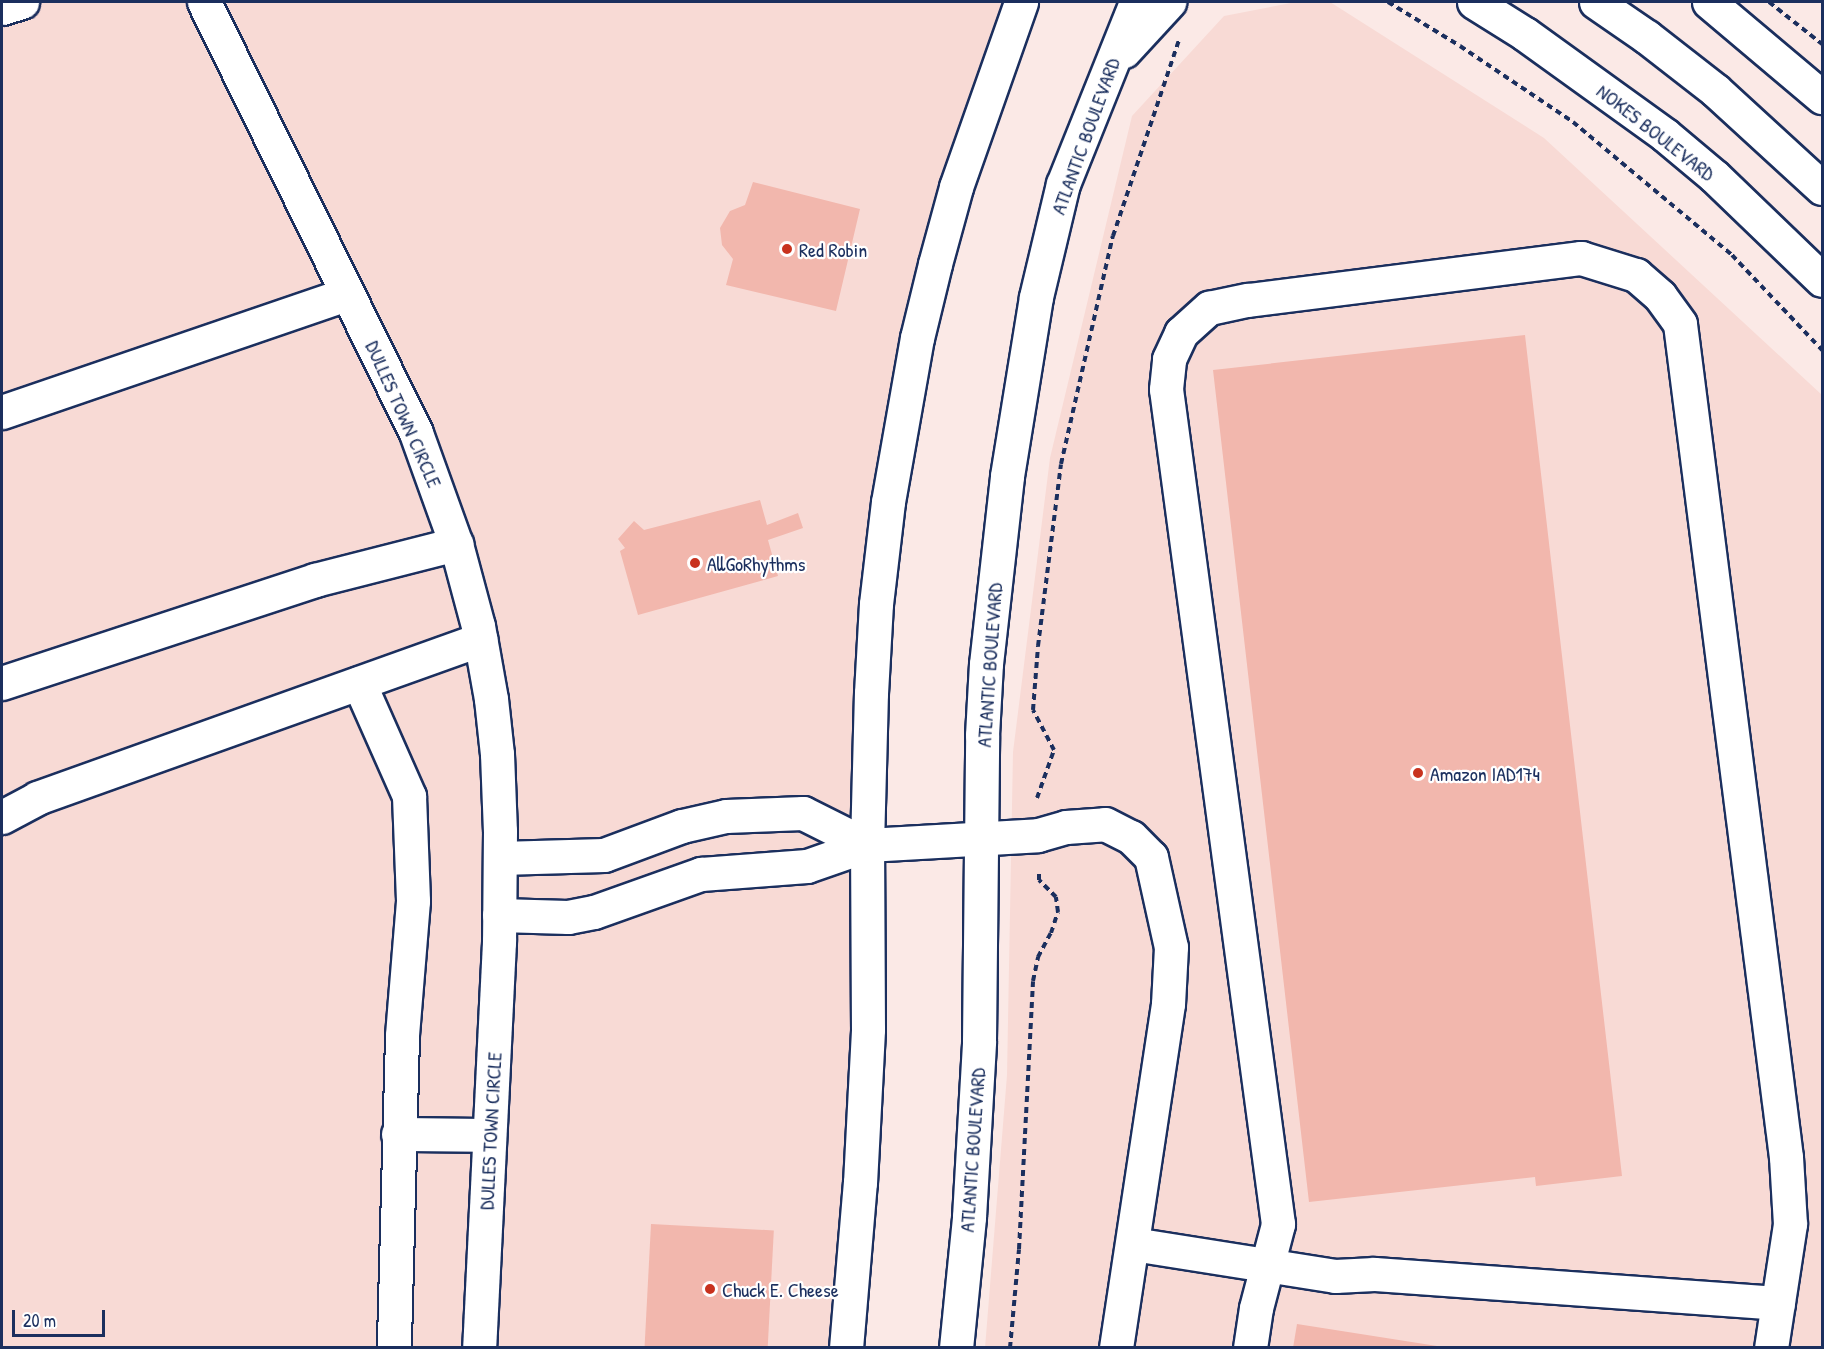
<!DOCTYPE html>
<style>
body{margin:0}
#map{position:relative;width:1824px;height:1349px;overflow:hidden;background:#fbe9e6;font-family:"Patrick Hand",sans-serif}
div>[style]{position:absolute}
.built>*{inset:0;background:#f8dad5}
.building>*{inset:0;background:#f2b7ad;transform-origin:0 0}
.path>*{height:4px;margin-top:-2px;transform-origin:0;background:repeating-linear-gradient(90deg,#1b2f5e 0 6px,transparent 0 10.5px)}
.roads{filter:drop-shadow(2px 0 #1b2f5e) drop-shadow(-2px 0 #1b2f5e) drop-shadow(0 2px #1b2f5e) drop-shadow(0 -2px #1b2f5e)}
.minor>*{height:33px;margin:-16.5px;padding:0 16.5px;transform-origin:16.5px;border-radius:16.5px;background:#fff}
.major>*{height:33px;margin:-16.5px;padding:0 16.5px;transform-origin:16.5px;border-radius:16.5px;background:#fff}
.dots>*{width:16px;height:16px;translate:-50% -50%;box-sizing:border-box;border:3px solid #fff;border-radius:50%}
span{translate:-50% -50%;white-space:nowrap;text-align:center;line-height:1.15;-webkit-text-stroke:4.5px #fff;paint-order:stroke}
.street-label{font-size:20px;color:#1b2f5e}
.poi-label{font-size:20px;color:#1b2f5e}
.left{translate:0 -50%;text-align:left}
.frame{position:absolute;inset:0;border:3px solid #1b2f5e;pointer-events:none}
.scale{position:absolute;left:12px;top:1310px;width:93px;height:27px;box-sizing:border-box;border:3px solid #1b2f5e;border-top:0;padding-left:8px;font-size:18px;line-height:21px;white-space:nowrap;color:#1b2f5e;-webkit-text-stroke:4px #fff;paint-order:stroke}
</style>
<div id="map">
<div class="built">
<div style="clip-path:polygon(2px 2px,1021px 2px,898px 437px,846px 1347px,2px 1348px)"></div>
<div style="clip-path:polygon(1296px 2px,1330px 2px,1544px 138px,1822px 395px,1822px 1347px,985px 1348px,1007px 1075px,1013px 752px,1050px 458px,1132px 116px,1224px 16px)"></div>
</div>
<div class="building">
<div style="clip-path:polygon(753px 182px,860px 209px,836px 311px,726px 285px,733px 259px,722px 245px,720px 228px,730px 211px,745px 205px)"></div>
<div style="clip-path:polygon(1525px 335px,1622px 1176px,1536px 1186px,1535px 1177px,1309px 1202px,1213px 370px)"></div>
<div style="clip-path:polygon(760px 500px,767px 525px,798px 513px,803px 528px,768px 540px,778px 576px,638px 615px,620px 551px,625px 548px,618px 539px,634px 521px,644px 530px)"></div>
<div style="left:651px;top:1224px;width:123px;height:124px;rotate:3deg"></div>
<div style="clip-path:polygon(1297px 1324px,1437px 1346px,1437px 1348px,1293px 1348px)"></div>
</div>
<div class="path">
<div style="left:1388px;top:2px;width:84px;rotate:31.4deg"></div>
<div style="left:1460px;top:46px;width:136px;rotate:33.9deg"></div>
<div style="left:1573px;top:122px;width:207px;rotate:39.9deg"></div>
<div style="left:1732px;top:255px;width:131px;rotate:46.5deg"></div>
<div style="left:1769px;top:2px;width:68px;rotate:38.4deg"></div>
<div style="left:1037px;top:798px;width:51px;rotate:-70.5deg"></div>
<div style="left:1054px;top:750px;width:45px;rotate:-117.7deg"></div>
<div style="left:1033px;top:710px;width:64px;rotate:-85.5deg"></div>
<div style="left:1038px;top:646px;width:183px;rotate:-82.8deg"></div>
<div style="left:1061px;top:464px;width:234px;rotate:-77.2deg"></div>
<div style="left:1113px;top:236px;width:207px;rotate:-71.4deg"></div>
<div style="left:1010px;top:1348px;width:99px;rotate:-84.8deg"></div>
<div style="left:1019px;top:1249px;width:268px;rotate:-87deg"></div>
<div style="left:1033px;top:981px;width:25px;rotate:-78deg"></div>
<div style="left:1038px;top:957px;width:27px;rotate:-62deg"></div>
<div style="left:1051px;top:933px;width:22px;rotate:-72deg"></div>
<div style="left:1058px;top:912px;width:15px;rotate:-98deg"></div>
<div style="left:1056px;top:897px;width:24px;rotate:-135deg"></div>
<div style="left:1039px;top:880px;width:6px;rotate:-90deg"></div>
</div>
<div class="roads">
<div class="minor">
<div style="left:204px;top:2px;width:480px;rotate:63.8deg"></div>
<div style="left:416px;top:433px;width:118px;rotate:70.2deg"></div>
<div style="left:456px;top:544px;width:85px;rotate:75deg"></div>
<div style="left:478px;top:626px;width:74px;rotate:79.9deg"></div>
<div style="left:491px;top:699px;width:55px;rotate:83.8deg"></div>
<div style="left:497px;top:754px;width:77px;rotate:87.8deg"></div>
<div style="left:500px;top:831px;width:111px;rotate:90.5deg"></div>
<div style="left:499px;top:942px;width:406px;rotate:92.8deg"></div>
<div style="left:2px;top:8px;width:21px;rotate:-17deg"></div>
<div style="left:2px;top:412px;width:364px;rotate:-18.9deg"></div>
<div style="left:2px;top:683px;width:330px;rotate:-18.2deg"></div>
<div style="left:315px;top:580px;width:146px;rotate:-14.3deg"></div>
<div style="left:359px;top:683px;width:124px;rotate:66.1deg"></div>
<div style="left:409px;top:796px;width:105px;rotate:87.8deg"></div>
<div style="left:413px;top:901px;width:135px;rotate:94.7deg"></div>
<div style="left:402px;top:1036px;width:312px;rotate:91.5deg"></div>
<div style="left:2px;top:817px;width:40px;rotate:-28deg"></div>
<div style="left:37px;top:798px;width:471px;rotate:-19.7deg"></div>
<div style="left:500px;top:858px;width:104px;rotate:-1.7deg"></div>
<div style="left:604px;top:855px;width:83px;rotate:-20.4deg"></div>
<div style="left:682px;top:826px;width:45px;rotate:-12.8deg"></div>
<div style="left:726px;top:816px;width:77px;rotate:-2.2deg"></div>
<div style="left:803px;top:813px;width:72px;rotate:26.6deg"></div>
<div style="left:499px;top:915px;width:69px;rotate:1.7deg"></div>
<div style="left:568px;top:917px;width:26px;rotate:-11deg"></div>
<div style="left:594px;top:912px;width:114px;rotate:-19.6deg"></div>
<div style="left:701px;top:874px;width:106px;rotate:-4.3deg"></div>
<div style="left:807px;top:866px;width:64px;rotate:-19.3deg"></div>
<div style="left:867px;top:845px;width:171px;rotate:-3.3deg"></div>
<div style="left:1038px;top:835px;width:29px;rotate:-16deg"></div>
<div style="left:1066px;top:827px;width:39px;rotate:-4deg"></div>
<div style="left:1105px;top:824px;width:29px;rotate:27deg"></div>
<div style="left:1131px;top:837px;width:28px;rotate:45deg"></div>
<div style="left:1151px;top:857px;width:92px;rotate:77.5deg"></div>
<div style="left:1171px;top:947px;width:57px;rotate:93deg"></div>
<div style="left:1168px;top:1004px;width:348px;rotate:98.6deg"></div>
<div style="left:398px;top:1134px;width:91px;rotate:0.6deg"></div>
<div style="left:1133px;top:1244px;width:205px;rotate:9deg"></div>
<div style="left:1335px;top:1276px;width:39px;rotate:-3deg"></div>
<div style="left:1374px;top:1274px;width:405px;rotate:4.1deg"></div>
<div style="left:1250px;top:1348px;width:40px;rotate:-81.5deg"></div>
<div style="left:1256px;top:1308px;width:87px;rotate:-75.3deg"></div>
<div style="left:1278px;top:1224px;width:842px;rotate:-97.64deg"></div>
<div style="left:1166px;top:389px;width:30px;rotate:-84deg"></div>
<div style="left:1169px;top:359px;width:29px;rotate:-65deg"></div>
<div style="left:1181px;top:333px;width:38px;rotate:-42deg"></div>
<div style="left:1209px;top:308px;width:40px;rotate:-12deg"></div>
<div style="left:1248px;top:300px;width:336px;rotate:-7.2deg"></div>
<div style="left:1581px;top:258px;width:58px;rotate:17.2deg"></div>
<div style="left:1636px;top:275px;width:32px;rotate:41deg"></div>
<div style="left:1660px;top:296px;width:34px;rotate:54deg"></div>
<div style="left:1680px;top:324px;width:840px;rotate:82.75deg"></div>
<div style="left:1786px;top:1157px;width:67px;rotate:86.6deg"></div>
<div style="left:1790px;top:1224px;width:125px;rotate:98.7deg"></div>
</div>
<div class="major">
<div style="left:1474px;top:2px;width:60px;rotate:32.1deg"></div>
<div style="left:1525px;top:34px;width:173px;rotate:35.8deg"></div>
<div style="left:1665px;top:135px;width:64px;rotate:39.9deg"></div>
<div style="left:1714px;top:176px;width:150px;rotate:43.9deg"></div>
<div style="left:1596px;top:2px;width:62px;rotate:34.5deg"></div>
<div style="left:1647px;top:37px;width:86px;rotate:37.9deg"></div>
<div style="left:1715px;top:90px;width:145px;rotate:42.5deg"></div>
<div style="left:1709px;top:2px;width:148px;rotate:40.1deg"></div>
<div style="left:1124px;top:51px;width:67px;rotate:-47.4deg"></div>
<div style="left:846px;top:1348px;width:166px;rotate:-85.2deg"></div>
<div style="left:860px;top:1183px;width:154px;rotate:-87deg"></div>
<div style="left:868px;top:1029px;width:184px;rotate:-90.3deg"></div>
<div style="left:867px;top:845px;width:152px;rotate:-88.5deg"></div>
<div style="left:871px;top:693px;width:89px;rotate:-86.8deg"></div>
<div style="left:876px;top:604px;width:103px;rotate:-83.3deg"></div>
<div style="left:888px;top:502px;width:167px;rotate:-80deg"></div>
<div style="left:917px;top:338px;width:76px;rotate:-76.3deg"></div>
<div style="left:935px;top:264px;width:80px;rotate:-74.7deg"></div>
<div style="left:956px;top:187px;width:196px;rotate:-70.6deg"></div>
<div style="left:956px;top:1348px;width:132px;rotate:-84.3deg"></div>
<div style="left:969px;top:1217px;width:176px;rotate:-86.7deg"></div>
<div style="left:979px;top:1041px;width:306px;rotate:-89.4deg"></div>
<div style="left:982px;top:735px;width:71px;rotate:-86.8deg"></div>
<div style="left:986px;top:664px;width:189px;rotate:-83.6deg"></div>
<div style="left:1007px;top:476px;width:181px;rotate:-80.8deg"></div>
<div style="left:1036px;top:297px;width:116px;rotate:-76.6deg"></div>
<div style="left:1063px;top:184px;width:196px;rotate:-68.1deg"></div>
</div>
</div>
<div class="dots">
<div style="left:787px;top:249px;background:#c8321e"></div>
<div style="left:695px;top:563px;background:#c8321e"></div>
<div style="left:1418px;top:773px;background:#c8321e"></div>
<div style="left:710px;top:1289px;background:#c8321e"></div>
</div>
<div class="street-label">
<span style="left:1656px;top:132px;rotate:38deg">NOKES BOULEVARD</span>
<span style="left:1085px;top:136px;rotate:-70deg">ATLANTIC BOULEVARD</span>
<span style="left:404px;top:414px;rotate:66deg">DULLES TOWN CIRCLE</span>
<span style="left:989px;top:665px;rotate:-86deg">ATLANTIC BOULEVARD</span>
<span style="left:490px;top:1131px;rotate:-87deg">DULLES TOWN CIRCLE</span>
<span style="left:972px;top:1150px;rotate:-86deg">ATLANTIC BOULEVARD</span>
</div>
<div class="poi-label">
<span class="left" style="left:799px;top:249px">Red Robin</span>
<span class="left" style="left:707px;top:563px">AllGoRhythms</span>
<span class="left" style="left:1430px;top:773px">Amazon IAD174</span>
<span class="left" style="left:722px;top:1289px">Chuck E. Cheese</span>
</div>
<div class="frame"></div>
<div class="scale">20 m</div>
</div>
